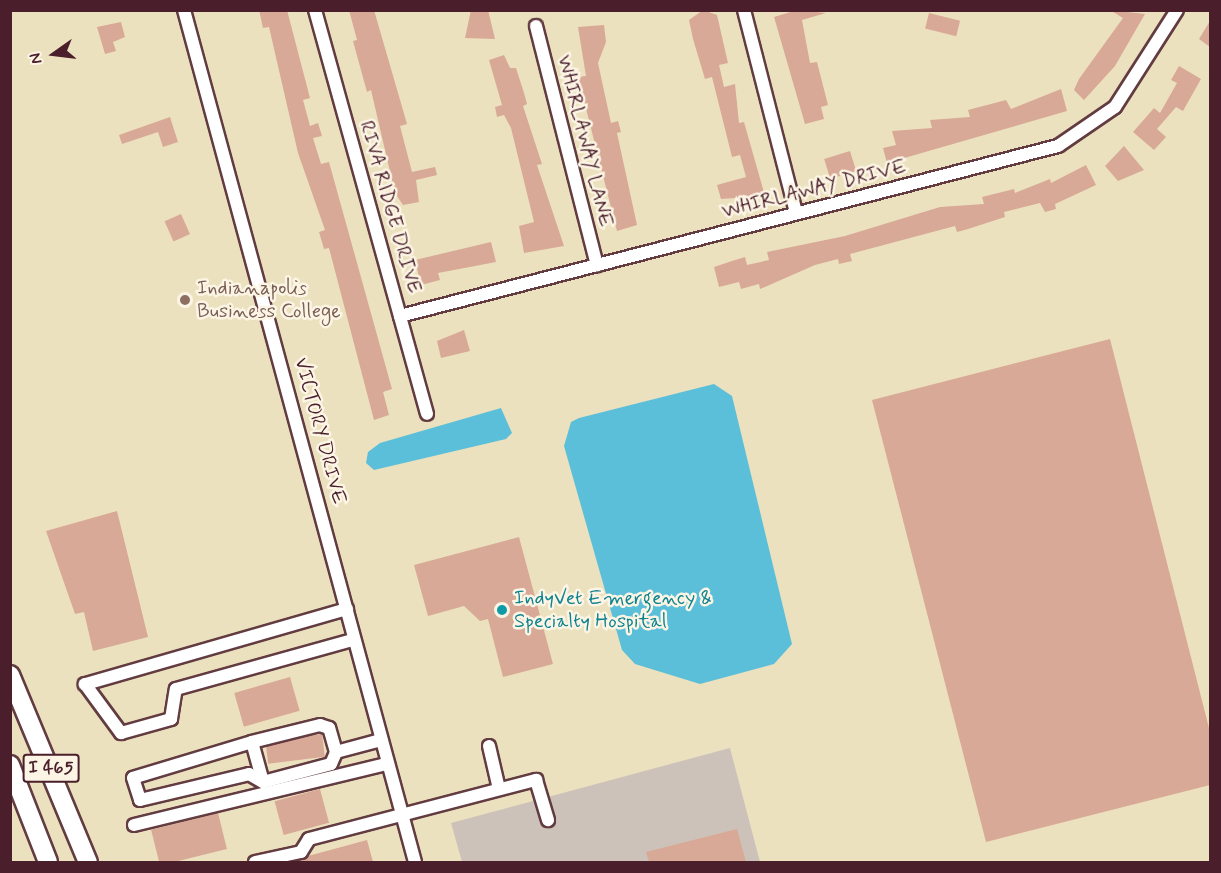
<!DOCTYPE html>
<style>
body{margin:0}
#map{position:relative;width:1221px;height:873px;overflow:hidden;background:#ece1be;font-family:Mynerve,sans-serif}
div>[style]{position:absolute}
.industrial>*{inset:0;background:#ccc2b9}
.water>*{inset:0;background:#5bbfd9}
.building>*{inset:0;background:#d8a996;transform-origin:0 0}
.roads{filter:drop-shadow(2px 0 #623c41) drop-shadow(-2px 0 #623c41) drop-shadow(0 2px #623c41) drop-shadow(0 -2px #623c41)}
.minor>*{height:12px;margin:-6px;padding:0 6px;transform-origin:6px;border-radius:6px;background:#fff}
.highway>*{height:18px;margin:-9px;padding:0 9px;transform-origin:9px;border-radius:9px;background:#fff}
.dots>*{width:16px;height:16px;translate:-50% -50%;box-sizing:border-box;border:3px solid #fcf5e5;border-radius:50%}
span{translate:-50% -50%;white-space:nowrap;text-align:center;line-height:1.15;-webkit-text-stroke:5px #fcf5e5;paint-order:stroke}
.shield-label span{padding:2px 4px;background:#fcf5e5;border:2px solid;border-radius:4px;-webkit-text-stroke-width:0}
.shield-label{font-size:18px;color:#4a1f2b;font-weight:700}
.street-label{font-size:20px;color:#4a1f2b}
.education-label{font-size:20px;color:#785e54}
.left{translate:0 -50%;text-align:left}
.culture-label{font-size:20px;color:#0d838f}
.frame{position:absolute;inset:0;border:12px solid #4a1f2b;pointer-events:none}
.north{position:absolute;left:24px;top:24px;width:60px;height:60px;-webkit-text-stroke:4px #fcf5e5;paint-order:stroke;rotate:256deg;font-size:16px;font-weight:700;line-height:24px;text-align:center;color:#4a1f2b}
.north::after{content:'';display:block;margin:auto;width:21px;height:27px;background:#4a1f2b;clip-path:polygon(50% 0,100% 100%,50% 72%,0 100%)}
</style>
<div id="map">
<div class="industrial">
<div style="clip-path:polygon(730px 748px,760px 862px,462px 862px,451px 823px)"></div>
</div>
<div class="water">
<div style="clip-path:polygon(714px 384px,732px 396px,792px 644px,774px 664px,700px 684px,635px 664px,622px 650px,564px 446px,571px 422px,579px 418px)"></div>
<div style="clip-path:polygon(501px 408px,512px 433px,506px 439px,374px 470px,366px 463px,368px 452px,380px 443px)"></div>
</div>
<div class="building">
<div style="clip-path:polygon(259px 10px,287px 10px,310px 98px,303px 100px,310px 126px,318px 123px,322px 136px,313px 138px,321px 164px,329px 162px,392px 389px,383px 392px,389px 415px,374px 420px,329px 248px,324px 249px,319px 232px,325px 230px,298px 153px,269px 27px,263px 28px)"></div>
<div style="clip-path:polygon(349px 10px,374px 10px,407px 124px,400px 126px,412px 172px,435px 167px,437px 175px,416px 180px,419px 202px,403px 205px,395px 193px,371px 90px,367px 92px,353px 41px,357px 40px)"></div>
<div style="clip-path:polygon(471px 10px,488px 10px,495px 39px,465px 38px)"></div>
<div style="clip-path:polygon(703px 10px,717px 15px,728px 63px,719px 65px,724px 87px,735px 84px,739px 123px,744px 122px,765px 196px,721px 199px,717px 185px,746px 177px,740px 155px,732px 157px,712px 77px,705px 79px,693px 39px,689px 20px)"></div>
<div style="clip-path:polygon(797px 10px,826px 13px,802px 20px,810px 63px,817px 62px,828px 105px,821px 107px,824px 119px,805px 124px,774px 17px)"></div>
<div style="clip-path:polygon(1110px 10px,1145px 14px,1115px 66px,1084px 100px,1074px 90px,1079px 79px,1123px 18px)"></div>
<div style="left:929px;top:13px;width:32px;height:16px;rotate:14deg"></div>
<div style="clip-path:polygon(1210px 21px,1210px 47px,1199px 39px)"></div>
<div style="clip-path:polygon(121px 22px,125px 37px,113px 42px,116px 51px,105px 54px,97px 27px)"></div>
<div style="clip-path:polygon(604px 25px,606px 42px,598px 63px,611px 123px,618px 121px,621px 132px,617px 133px,637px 225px,617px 231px,578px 77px,586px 76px,578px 27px)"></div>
<div style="clip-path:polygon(504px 55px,510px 68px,516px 68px,524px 93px,527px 104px,523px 106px,542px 164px,537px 165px,564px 246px,524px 253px,519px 226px,534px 222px,511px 128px,504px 115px,497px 117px,495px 107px,502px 105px,489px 60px)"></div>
<div style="clip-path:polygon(1179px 66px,1201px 79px,1183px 111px,1176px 107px,1157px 129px,1166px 137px,1154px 150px,1133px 132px,1154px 108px,1160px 113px,1177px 83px,1171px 80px)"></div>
<div style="clip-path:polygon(1061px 89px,1067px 111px,887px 163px,883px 148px,896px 145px,892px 131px,932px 128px,930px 120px,970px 117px,968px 110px,1006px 100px,1011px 109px)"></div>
<div style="clip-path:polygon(170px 117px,178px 142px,163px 147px,158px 132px,122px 144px,119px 135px)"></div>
<div style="clip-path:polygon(1124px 146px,1144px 170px,1118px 181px,1105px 166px)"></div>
<div style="left:850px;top:151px;width:21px;height:27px;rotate:73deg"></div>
<div style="clip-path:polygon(1086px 165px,1096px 185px,1055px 204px,1056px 209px,1045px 212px,1040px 203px,1004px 212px,1005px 217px,968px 229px,957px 232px,955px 226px,850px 254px,852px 261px,839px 264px,838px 259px,815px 265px,760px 289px,759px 284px,741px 289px,739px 282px,719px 287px,714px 267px,732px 261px,745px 257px,747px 265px,769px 260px,767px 252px,845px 236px,940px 207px,984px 204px,982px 197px,1014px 189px,1015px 193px,1050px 179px,1051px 183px)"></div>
<div style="left:181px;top:214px;width:22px;height:18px;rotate:66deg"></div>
<div style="clip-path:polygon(491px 242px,496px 262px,438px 273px,440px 280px,421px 285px,415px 260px)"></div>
<div style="clip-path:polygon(464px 330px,470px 351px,441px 358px,437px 341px)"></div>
<div style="clip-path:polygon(1110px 339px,1210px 732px,1210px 785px,986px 842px,872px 400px)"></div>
<div style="clip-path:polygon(117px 511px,148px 637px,93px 651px,84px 612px,75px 614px,46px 531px)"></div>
<div style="clip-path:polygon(519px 537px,553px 664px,503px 677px,488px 619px,480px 621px,464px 606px,428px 616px,414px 565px)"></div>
<div style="left:290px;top:677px;width:35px;height:58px;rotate:74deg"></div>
<div style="left:322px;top:734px;width:23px;height:57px;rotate:83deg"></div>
<div style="left:320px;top:789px;width:35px;height:47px;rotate:75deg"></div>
<div style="left:218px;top:813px;width:37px;height:69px;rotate:76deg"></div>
<div style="clip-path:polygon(737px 829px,746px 862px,649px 862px,646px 852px)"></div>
<div style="clip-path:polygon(367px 840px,373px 862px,295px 862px,308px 856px)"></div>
</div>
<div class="roads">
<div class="minor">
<div style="left:184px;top:10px;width:883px;rotate:74.83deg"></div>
<div style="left:315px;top:10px;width:419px;rotate:74.5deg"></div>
<div style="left:744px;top:10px;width:209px;rotate:75.6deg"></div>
<div style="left:536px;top:26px;width:247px;rotate:75.7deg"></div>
<div style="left:400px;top:316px;width:680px;rotate:-14.49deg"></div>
<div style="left:1058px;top:146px;width:69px;rotate:-34.4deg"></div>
<div style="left:1115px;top:107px;width:115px;rotate:-57.4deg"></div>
<div style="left:347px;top:609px;width:273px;rotate:164deg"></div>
<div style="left:85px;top:684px;width:61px;rotate:53.7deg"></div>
<div style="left:121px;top:733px;width:52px;rotate:-15.6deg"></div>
<div style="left:171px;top:719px;width:30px;rotate:-81deg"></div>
<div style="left:176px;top:689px;width:184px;rotate:-15.5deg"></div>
<div style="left:252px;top:742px;width:124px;rotate:163.2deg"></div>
<div style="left:133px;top:778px;width:23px;rotate:72deg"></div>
<div style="left:140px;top:800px;width:112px;rotate:-13.4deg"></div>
<div style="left:249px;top:774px;width:16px;rotate:30deg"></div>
<div style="left:489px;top:746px;width:44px;rotate:76.9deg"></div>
<div style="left:336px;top:752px;width:25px;rotate:-106deg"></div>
<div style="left:329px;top:728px;width:9px;rotate:-162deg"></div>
<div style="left:320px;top:725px;width:70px;rotate:166deg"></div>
<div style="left:252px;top:742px;width:41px;rotate:74.6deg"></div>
<div style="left:263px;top:782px;width:70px;rotate:-14.8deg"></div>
<div style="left:331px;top:764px;width:13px;rotate:-67deg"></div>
<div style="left:336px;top:752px;width:47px;rotate:-14.9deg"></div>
<div style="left:134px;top:825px;width:260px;rotate:-13.6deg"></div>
<div style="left:255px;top:862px;width:47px;rotate:-12.3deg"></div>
<div style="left:301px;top:852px;width:15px;rotate:-58deg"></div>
<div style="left:309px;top:839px;width:235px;rotate:-14.6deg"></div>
<div style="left:536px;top:780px;width:42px;rotate:73.3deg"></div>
</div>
<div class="highway">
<div style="left:10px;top:675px;width:203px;rotate:67.4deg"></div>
<div style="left:10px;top:765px;width:104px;rotate:68.6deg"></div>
</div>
</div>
<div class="dots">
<div style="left:185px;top:300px;background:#8d6e63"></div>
<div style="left:502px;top:610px;background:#0f9aa8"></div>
</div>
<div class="shield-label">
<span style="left:51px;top:768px">I 465</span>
</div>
<div class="street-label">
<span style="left:585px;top:141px;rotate:76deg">WHIRLAWAY LANE</span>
<span style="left:814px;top:189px;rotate:-14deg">WHIRLAWAY DRIVE</span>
<span style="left:390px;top:207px;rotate:74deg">RIVA RIDGE DRIVE</span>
<span style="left:320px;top:431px;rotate:75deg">VICTORY DRIVE</span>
</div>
<div class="education-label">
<span class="left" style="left:197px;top:300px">Indianapolis<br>Business College</span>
</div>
<div class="culture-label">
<span class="left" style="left:514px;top:610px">IndyVet Emergency &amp;<br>Specialty Hospital</span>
</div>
<div class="frame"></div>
<div class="north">N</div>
</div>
